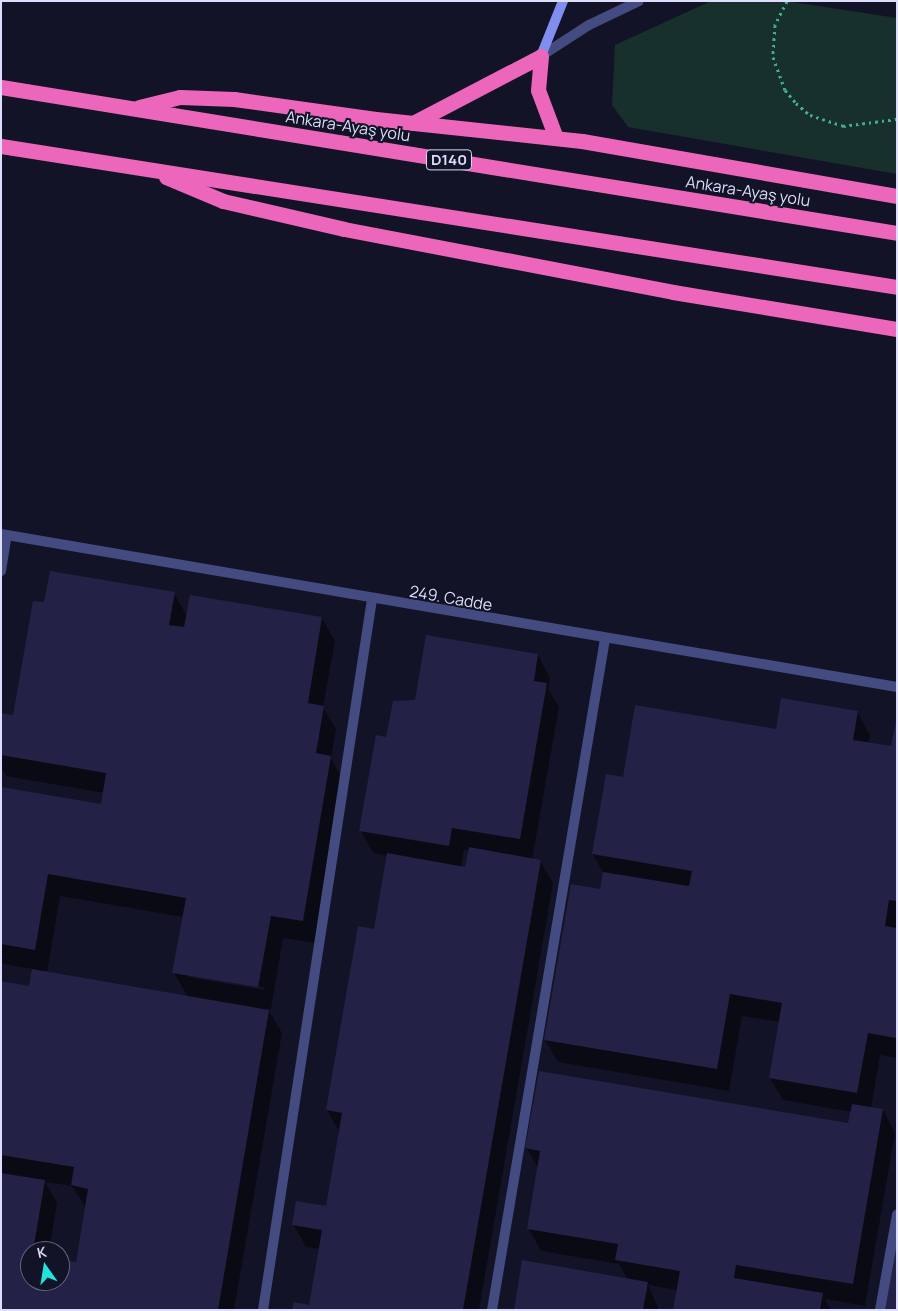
<!DOCTYPE html>
<meta charset="utf-8">
<style>
body{margin:0}
#map{position:relative;width:898px;height:1311px;overflow:hidden;background:#131327;font-family:Manrope,sans-serif}
div>[style]{position:absolute}
.green>*{inset:0;background:#17302b}
.shadow>*{inset:0;background:#0007}
.building>*{inset:0;background:#232145}
.path>*{height:3px;margin-top:-1.5px;transform-origin:0;background:repeating-linear-gradient(90deg,#3fac95 0 2.5px,transparent 0 6.5px)}
.street>*{height:10px;margin:-5px;padding:0 5px;transform-origin:5px;border-radius:5px;background:#444b80}
.secondary>*{height:10px;margin:-5px;padding:0 5px;transform-origin:5px;border-radius:5px;background:#808eef}
.highway>*{height:15px;margin:-7.5px;padding:0 7.5px;transform-origin:7.5px;border-radius:7.5px;background:#ec67bb}
span{translate:-50% -50%;white-space:nowrap;text-align:center;line-height:1.15;-webkit-text-stroke:4px #131327;paint-order:stroke}
.shield-label span{padding:1px 4px;background:#131327;border:1px solid;border-radius:4px;-webkit-text-stroke-width:0}
.shield-label{font-size:15px;color:#dddefb;font-weight:700}
.street-label{font-size:16px;color:#dddefb}
.frame{position:absolute;inset:0;border:2px solid #dddefb;pointer-events:none}
.north{position:absolute;left:20px;top:1241px;width:50px;height:50px;box-sizing:border-box;background:#131327;border:1px solid #64647c;border-radius:50%;rotate:347deg;font-size:14px;font-weight:700;line-height:20px;text-align:center;color:#dddefb}
.north::after{content:'';display:block;margin:auto;width:18px;height:22px;background:#20e3d9;clip-path:polygon(50% 0,100% 100%,50% 72%,0 100%)}
</style>
<div id="map">
<div class="green">
<div style="clip-path:polygon(711px 1px,786px 1px,897px 18px,897px 174px,628px 127px,612px 105px,615px 45px)"></div>
</div>
<div class="shadow">
<div style="clip-path:polygon(evenodd,174px 593px,187px 616px,322px 618px,335px 641px,323px 707px,336px 729px,331px 759px,343px 779px,315px 943px,283px 938px,271px 1009px,268px 1009px,282px 1033px,234px 1310px,1px 1310px,1px 983px,30px 987px,33px 969px,3px 964px,1px 960px,1px 788px,102px 805px,104px 793px,6px 776px,1px 767px,1px 714px,14px 717px,45px 604px,174px 593px,60px 896px,183px 917px,174px 973px,188px 997px,47px 973px,60px 896px,174px 593px,188px 974px,265px 987px,264px 990px,188px 977px,188px 974px,174px 593px,45px 1182px,72px 1186px,86px 1208px,77px 1264px,60px 1261px,60px 1281px,30px 1281px,30px 1251px,49px 1251px,57px 1203px,45px 1182px)"></div>
<div style="clip-path:polygon(evenodd,538px 655px,550px 678px,548px 689px,559px 707px,532px 860px,540px 861px,553px 883px,479px 1310px,294px 1310px,310px 1306px,320px 1249px,306px 1247px,293px 1224px,327px 1208px,340px 1133px,327px 1110px,375px 930px,388px 856px,373px 853px,361px 831px,387px 739px,416px 701px,538px 655px,464px 850px,469px 850px,466px 868px,461px 867px,464px 850px)"></div>
<div style="clip-path:polygon(857px 712px,870px 735px,868px 744px,892px 748px,897px 719px,897px 1058px,880px 1055px,871px 1108px,883px 1110px,895px 1133px,865px 1306px,825px 1299px,831px 1310px,675px 1310px,678px 1290px,648px 1285px,659px 1310px,515px 1310px,628px 1280px,619px 1264px,541px 1251px,528px 1228px,538px 1168px,527px 1148px,849px 1125px,852px 1112px,783px 1100px,770px 1078px,780px 1022px,742px 1016px,729px 1091px,558px 1062px,545px 1040px,601px 891px,604px 874px,593px 854px,624px 778px,777px 731px)"></div>
<div style="clip-path:polygon(897px 1247px,897px 1310px,886px 1310px)"></div>
</div>
<div class="building">
<div style="clip-path:polygon(50px 571px,175px 592px,169px 625px,184px 627px,190px 595px,322px 617px,308px 703px,324px 706px,316px 753px,331px 756px,303px 921px,271px 916px,258px 987px,172px 973px,186px 898px,48px 874px,35px 950px,1px 944px,1px 787px,101px 804px,106px 773px,1px 755px,1px 713px,13px 715px,33px 601px,44px 602px)"></div>
<div style="clip-path:polygon(426px 635px,538px 654px,534px 681px,547px 683px,520px 839px,452px 828px,449px 846px,359px 831px,376px 735px,386px 737px,393px 701px,415px 700px)"></div>
<div style="clip-path:polygon(781px 698px,858px 711px,853px 740px,891px 746px,897px 717px,897px 901px,889px 900px,885px 926px,897px 928px,896px 1038px,868px 1033px,857px 1093px,769px 1078px,782px 1003px,730px 994px,717px 1069px,544px 1040px,571px 884px,600px 889px,603px 872px,689px 886px,692px 871px,592px 854px,606px 774px,623px 777px,635px 705px,776px 729px)"></div>
<div style="clip-path:polygon(469px 847px,541px 860px,463px 1310px,292px 1310px,294px 1302px,309px 1305px,322px 1230px,292px 1225px,296px 1201px,326px 1206px,342px 1113px,326px 1110px,358px 926px,374px 929px,387px 853px,465px 867px)"></div>
<div style="clip-path:polygon(32px 969px,269px 1010px,218px 1310px,1px 1310px,1px 1173px,45px 1180px,33px 1251px,30px 1251px,30px 1281px,60px 1281px,60px 1259px,76px 1262px,88px 1189px,71px 1185px,74px 1167px,1px 1155px,1px 981px,29px 986px)"></div>
<div style="clip-path:polygon(539px 1071px,848px 1123px,852px 1104px,883px 1109px,853px 1284px,736px 1265px,734px 1278px,823px 1293px,820px 1310px,673px 1310px,680px 1271px,615px 1260px,618px 1244px,527px 1229px,540px 1151px,525px 1148px)"></div>
<div style="clip-path:polygon(896px 1246px,897px 1310px,885px 1310px)"></div>
<div style="clip-path:polygon(522px 1260px,648px 1282px,643px 1310px,514px 1310px)"></div>
</div>
<div class="path">
<div style="left:787px;top:1px;width:27px;rotate:117deg"></div>
<div style="left:775px;top:25px;width:32px;rotate:94deg"></div>
<div style="left:773px;top:57px;width:35px;rotate:70deg"></div>
<div style="left:785px;top:90px;width:17px;rotate:50deg"></div>
<div style="left:796px;top:103px;width:18px;rotate:41deg"></div>
<div style="left:810px;top:115px;width:35px;rotate:18deg"></div>
<div style="left:843px;top:126px;width:54px;rotate:-7.4deg"></div>
</div>
<div class="street">
<div style="left:541px;top:56px;width:57px;rotate:-32.9deg"></div>
<div style="left:589px;top:25px;width:55px;rotate:-25.6deg"></div>
<div style="left:1px;top:534px;width:909px;rotate:9.69deg"></div>
<div style="left:1px;top:571px;width:36px;rotate:-81deg"></div>
<div style="left:263px;top:1310px;width:719px;rotate:-81.28deg"></div>
<div style="left:492px;top:1310px;width:680px;rotate:-80.44deg"></div>
<div style="left:880px;top:1310px;width:97px;rotate:-79.9deg"></div>
</div>
<div class="secondary">
<div style="left:541px;top:56px;width:59px;rotate:-68.2deg"></div>
</div>
<div class="highway">
<div style="left:1px;top:87px;width:908px;rotate:9.25deg"></div>
<div style="left:139px;top:107px;width:42px;rotate:-13.7deg"></div>
<div style="left:180px;top:97px;width:54px;rotate:2.1deg"></div>
<div style="left:234px;top:99px;width:143px;rotate:8deg"></div>
<div style="left:376px;top:119px;width:207px;rotate:6.1deg"></div>
<div style="left:582px;top:141px;width:320px;rotate:9.9deg"></div>
<div style="left:413px;top:123px;width:144px;rotate:-27.6deg"></div>
<div style="left:541px;top:56px;width:34px;rotate:95deg"></div>
<div style="left:538px;top:90px;width:51px;rotate:69.4deg"></div>
<div style="left:1px;top:146px;width:907px;rotate:8.94deg"></div>
<div style="left:166px;top:177px;width:62px;rotate:22.8deg"></div>
<div style="left:223px;top:201px;width:124px;rotate:13deg"></div>
<div style="left:344px;top:229px;width:335px;rotate:10.8deg"></div>
<div style="left:673px;top:292px;width:227px;rotate:9.4deg"></div>
</div>
<div class="shield-label">
<span style="left:449px;top:160px">D140</span>
</div>
<div class="street-label">
<span style="left:348px;top:126px;rotate:9deg">Ankara-Ayaş yolu</span>
<span style="left:748px;top:191px;rotate:9deg">Ankara-Ayaş yolu</span>
<span style="left:451px;top:598px;rotate:10deg">249. Cadde</span>
</div>
<div class="frame"></div>
<div class="north">K</div>
</div>
